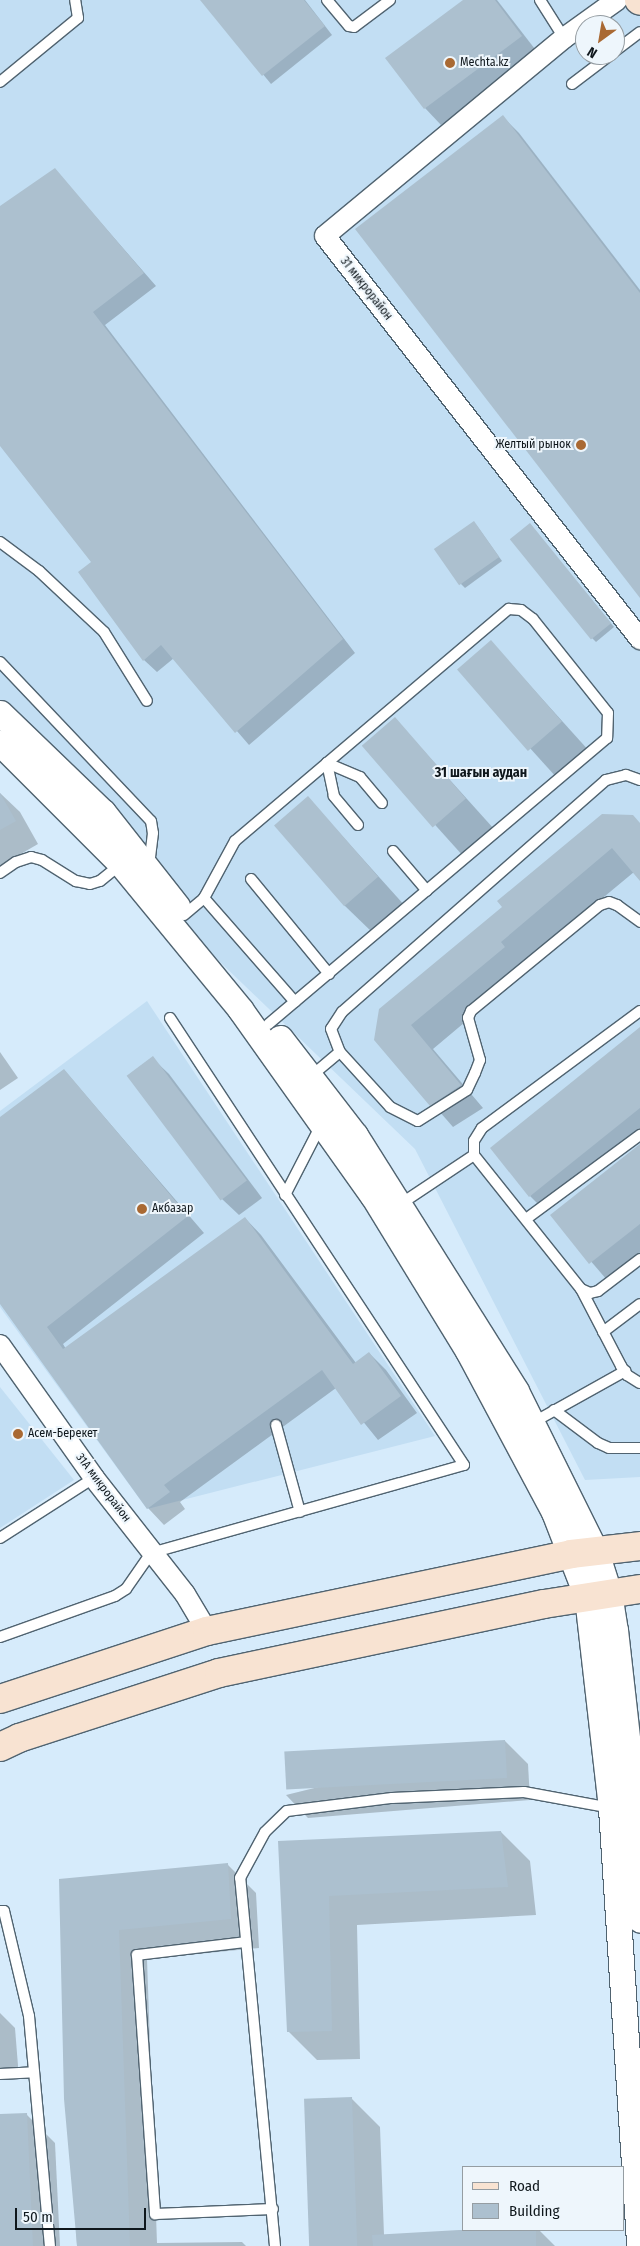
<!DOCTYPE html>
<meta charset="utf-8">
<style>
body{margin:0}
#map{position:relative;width:640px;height:2246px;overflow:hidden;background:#d6ebfb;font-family:"Fira Sans Condensed",sans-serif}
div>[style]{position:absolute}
.built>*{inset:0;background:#c2def3}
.shadow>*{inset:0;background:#0003;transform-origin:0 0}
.building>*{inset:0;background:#acc0cf;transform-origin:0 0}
.roads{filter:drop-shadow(1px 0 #506370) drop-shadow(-1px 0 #506370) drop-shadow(0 1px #506370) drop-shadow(0 -1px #506370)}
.service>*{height:10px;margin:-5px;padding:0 5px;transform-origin:5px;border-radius:5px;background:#fff}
.minor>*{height:20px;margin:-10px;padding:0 10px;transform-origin:10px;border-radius:10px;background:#fff}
.tertiary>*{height:25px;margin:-12.5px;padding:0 12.5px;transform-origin:12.5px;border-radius:12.5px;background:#fff}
.secondary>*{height:28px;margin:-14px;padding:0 14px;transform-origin:14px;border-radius:14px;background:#f8e3d2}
.dots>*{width:14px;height:14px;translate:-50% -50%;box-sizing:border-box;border:2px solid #eef6fc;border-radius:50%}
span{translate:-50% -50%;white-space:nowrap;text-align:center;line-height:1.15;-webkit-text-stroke:4px #eef6fc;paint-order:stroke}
.poi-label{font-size:12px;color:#0f171c}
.left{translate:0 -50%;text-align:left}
.right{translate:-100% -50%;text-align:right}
.street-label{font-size:12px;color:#0f171c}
.neighbourhood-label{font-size:14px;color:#0f171c;font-weight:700}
.legend{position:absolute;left:462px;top:2166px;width:162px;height:65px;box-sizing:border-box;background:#eef6fc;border:1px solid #959da2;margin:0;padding:6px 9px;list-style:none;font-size:15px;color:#0f171c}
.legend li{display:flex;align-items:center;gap:10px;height:25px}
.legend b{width:25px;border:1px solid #959da2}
.north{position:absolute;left:575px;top:15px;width:50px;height:50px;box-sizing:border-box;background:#eef6fc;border:1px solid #959da2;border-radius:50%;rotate:212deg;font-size:14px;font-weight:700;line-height:20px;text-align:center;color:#0f171c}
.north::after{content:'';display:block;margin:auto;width:18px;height:22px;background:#a96933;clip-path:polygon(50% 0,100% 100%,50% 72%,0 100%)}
.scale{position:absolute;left:15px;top:2208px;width:131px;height:22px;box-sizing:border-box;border:2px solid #0f171c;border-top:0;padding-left:6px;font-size:15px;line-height:18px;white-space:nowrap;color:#0f171c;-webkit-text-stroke:4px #eef6fc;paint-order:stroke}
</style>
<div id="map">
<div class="built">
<div style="clip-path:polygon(evenodd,0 0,635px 0,640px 7px,640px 1477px,585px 1480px,415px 1149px,0 751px,0 0,585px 25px,615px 25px,615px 55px,585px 55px,585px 25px)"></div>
<div style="clip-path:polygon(147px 1001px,435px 1436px,147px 1509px,0 1307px,0 1111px)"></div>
<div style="clip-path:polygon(0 1387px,74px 1480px,0 1528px)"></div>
</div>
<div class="shadow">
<div style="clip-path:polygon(202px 0,305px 0,332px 35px,271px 84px)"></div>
<div style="clip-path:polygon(465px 0,497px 0,538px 53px,441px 125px,425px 108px)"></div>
<div style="clip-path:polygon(503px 117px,519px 133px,640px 290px,640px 596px)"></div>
<div style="clip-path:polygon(55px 170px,156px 286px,105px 325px,355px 653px,249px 745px,174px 658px,157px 672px,144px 660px,93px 562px,0 442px,0 207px)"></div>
<div style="clip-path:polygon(477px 526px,502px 561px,465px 588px,461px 584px)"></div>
<div style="clip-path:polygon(533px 529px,614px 627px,596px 642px,592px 638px)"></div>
<div style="left:491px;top:642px;width:147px;height:42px;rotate:48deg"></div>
<div style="left:395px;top:719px;width:147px;height:41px;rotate:48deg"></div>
<div style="clip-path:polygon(0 793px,20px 812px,38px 844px,0 866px)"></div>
<div style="clip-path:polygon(308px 798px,406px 907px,374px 934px,345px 906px)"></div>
<div style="clip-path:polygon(640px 823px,640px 879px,634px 872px,522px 965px,527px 970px,433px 1049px,483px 1108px,453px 1127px,376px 1039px)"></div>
<div style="clip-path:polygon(640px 1029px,640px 1137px,546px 1212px,530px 1196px)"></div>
<div style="clip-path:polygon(0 1052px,18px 1078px,0 1090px)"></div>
<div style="clip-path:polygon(152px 1058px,169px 1074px,262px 1198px,239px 1215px,222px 1199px)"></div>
<div style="clip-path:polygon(64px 1070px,204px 1233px,63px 1344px,66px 1349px,245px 1218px,261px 1235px,356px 1363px,369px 1353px,386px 1370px,417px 1413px,378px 1440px,336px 1388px,180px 1502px,185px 1509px,164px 1525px,148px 1508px,0 1302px,0 1119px)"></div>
<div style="clip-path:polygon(640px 1145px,640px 1253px,607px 1280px,552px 1216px)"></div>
<div style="clip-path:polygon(505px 1741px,528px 1764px,530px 1800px,308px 1818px,286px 1795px)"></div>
<div style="clip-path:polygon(501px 1832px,530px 1861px,536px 1915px,357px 1925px,360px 2059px,317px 2060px,288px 2031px,279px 1842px)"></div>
<div style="clip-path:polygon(227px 1864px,256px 1893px,259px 1948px,147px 1959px,157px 2243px,242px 2242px,246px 2246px,77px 2246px,60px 1880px)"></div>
<div style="clip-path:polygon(0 2013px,15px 2028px,19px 2078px,0 2079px)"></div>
<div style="clip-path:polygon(351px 2098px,380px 2127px,384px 2235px,539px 2230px,555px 2246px,311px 2246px)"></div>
<div style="clip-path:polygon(26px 2114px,55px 2143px,60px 2246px,1px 2246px,0 2115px)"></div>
</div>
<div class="building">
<div style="clip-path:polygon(200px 0,304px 0,325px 26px,262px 76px)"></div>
<div style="clip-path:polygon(463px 0,495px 0,522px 36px,424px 109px,385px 58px)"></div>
<div style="clip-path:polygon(503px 115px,640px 293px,640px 598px,355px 229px)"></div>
<div style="clip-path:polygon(55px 168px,144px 273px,93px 312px,343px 639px,235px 733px,161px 645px,143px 661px,78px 572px,91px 562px,0 446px,0 206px)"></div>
<div style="left:474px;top:521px;width:44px;height:49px;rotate:55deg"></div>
<div style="left:530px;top:523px;width:129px;height:26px;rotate:51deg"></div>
<div style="left:491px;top:640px;width:108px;height:45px;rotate:49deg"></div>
<div style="left:395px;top:717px;width:108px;height:44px;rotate:49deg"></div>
<div style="clip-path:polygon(0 793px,16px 821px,0 830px)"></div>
<div style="left:308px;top:796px;width:107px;height:45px;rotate:49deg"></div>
<div style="clip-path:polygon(602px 814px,633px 815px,640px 823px,640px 881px,612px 848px,501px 942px,505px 947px,411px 1025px,461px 1085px,430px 1106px,374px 1040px,379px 1009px,502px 907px,497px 901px)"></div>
<div style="clip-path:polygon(640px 1027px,640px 1108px,529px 1197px,490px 1148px)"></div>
<div style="left:153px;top:1056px;width:156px;height:33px;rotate:53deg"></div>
<div style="clip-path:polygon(64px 1069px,188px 1216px,47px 1327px,63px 1349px,245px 1217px,353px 1364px,369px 1352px,401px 1396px,361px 1425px,322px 1370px,164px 1485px,170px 1492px,147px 1509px,0 1304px,0 1117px)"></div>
<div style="clip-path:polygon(640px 1144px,640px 1224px,589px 1264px,550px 1215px)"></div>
<div style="left:505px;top:1740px;width:38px;height:221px;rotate:87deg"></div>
<div style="clip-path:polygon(501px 1831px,508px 1887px,329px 1896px,332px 2031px,287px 2032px,278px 1841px)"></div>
<div style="clip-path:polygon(228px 1863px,231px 1919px,119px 1930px,130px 2246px,77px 2246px,64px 2099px,59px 1879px)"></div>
<div style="left:352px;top:2097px;width:149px;height:48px;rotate:88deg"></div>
<div style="clip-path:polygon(27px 2113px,33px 2246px,0 2246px,0 2114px)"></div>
<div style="clip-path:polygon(459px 2230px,536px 2230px,536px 2246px,373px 2246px,372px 2235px)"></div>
</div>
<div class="roads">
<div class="service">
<div style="left:327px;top:0;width:34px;rotate:50deg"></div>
<div style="left:349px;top:26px;width:5px;rotate:11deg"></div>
<div style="left:354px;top:27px;width:45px;rotate:-36.9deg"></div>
<div style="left:540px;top:0;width:45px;rotate:57.7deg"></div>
<div style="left:615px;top:51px;width:31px;rotate:-37deg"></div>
<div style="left:0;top:82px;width:101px;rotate:-39.4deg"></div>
<div style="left:78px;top:18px;width:18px;rotate:-99deg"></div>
<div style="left:572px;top:84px;width:48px;rotate:-37.3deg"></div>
<div style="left:0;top:542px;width:49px;rotate:36.6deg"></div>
<div style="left:39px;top:571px;width:89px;rotate:43.2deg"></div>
<div style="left:104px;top:632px;width:81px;rotate:58.1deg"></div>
<div style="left:0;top:662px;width:219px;rotate:46.5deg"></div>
<div style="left:151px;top:821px;width:12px;rotate:81deg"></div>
<div style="left:153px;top:833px;width:32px;rotate:97deg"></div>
<div style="left:640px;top:780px;width:15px;rotate:-160deg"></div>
<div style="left:626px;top:775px;width:21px;rotate:166deg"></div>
<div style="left:606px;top:780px;width:351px;rotate:138.7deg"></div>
<div style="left:342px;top:1012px;width:20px;rotate:123deg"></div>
<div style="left:331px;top:1029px;width:25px;rotate:69deg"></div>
<div style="left:340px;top:1052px;width:74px;rotate:47.7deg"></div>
<div style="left:390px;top:1107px;width:31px;rotate:27deg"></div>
<div style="left:418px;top:1121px;width:58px;rotate:-32.3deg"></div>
<div style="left:467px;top:1090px;width:19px;rotate:-65deg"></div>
<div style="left:475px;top:1073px;width:14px;rotate:-69deg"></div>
<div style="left:480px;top:1060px;width:44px;rotate:-105.9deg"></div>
<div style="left:468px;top:1018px;width:8px;rotate:-67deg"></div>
<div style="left:471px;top:1011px;width:167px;rotate:-39.4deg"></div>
<div style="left:600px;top:905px;width:9px;rotate:-18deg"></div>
<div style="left:609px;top:902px;width:9px;rotate:21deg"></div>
<div style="left:617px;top:905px;width:29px;rotate:36deg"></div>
<div style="left:358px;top:825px;width:38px;rotate:-130deg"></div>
<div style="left:334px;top:796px;width:34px;rotate:-102deg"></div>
<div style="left:327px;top:763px;width:36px;rotate:23deg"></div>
<div style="left:360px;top:777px;width:34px;rotate:50deg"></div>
<div style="left:393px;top:851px;width:52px;rotate:49.6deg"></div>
<div style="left:0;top:873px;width:19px;rotate:-35deg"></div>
<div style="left:16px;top:862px;width:16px;rotate:-18deg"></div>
<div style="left:31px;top:857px;width:11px;rotate:15deg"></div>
<div style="left:42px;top:860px;width:40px;rotate:32deg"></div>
<div style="left:76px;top:881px;width:14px;rotate:12deg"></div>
<div style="left:90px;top:884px;width:10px;rotate:-17deg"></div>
<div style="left:100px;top:881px;width:26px;rotate:-39deg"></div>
<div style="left:251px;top:879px;width:123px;rotate:50.6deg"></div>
<div style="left:204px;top:898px;width:138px;rotate:48.8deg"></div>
<div style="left:184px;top:915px;width:26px;rotate:-40deg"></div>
<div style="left:204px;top:898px;width:65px;rotate:-61.5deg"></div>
<div style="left:235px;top:841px;width:359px;rotate:-40.3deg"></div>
<div style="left:509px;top:609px;width:12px;rotate:5deg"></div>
<div style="left:521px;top:610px;width:15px;rotate:37deg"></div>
<div style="left:533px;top:619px;width:120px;rotate:51.4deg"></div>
<div style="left:608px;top:713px;width:25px;rotate:92deg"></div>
<div style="left:607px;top:738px;width:443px;rotate:139.8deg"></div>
<div style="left:640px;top:1011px;width:197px;rotate:143.5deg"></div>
<div style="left:482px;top:1128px;width:15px;rotate:122deg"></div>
<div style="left:474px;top:1141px;width:14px;rotate:90deg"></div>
<div style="left:474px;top:1155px;width:171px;rotate:51.4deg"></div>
<div style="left:581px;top:1289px;width:10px;rotate:24deg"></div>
<div style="left:590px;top:1293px;width:8px;rotate:-14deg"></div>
<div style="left:598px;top:1291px;width:53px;rotate:-37.3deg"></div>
<div style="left:310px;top:1077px;width:39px;rotate:-40deg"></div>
<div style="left:285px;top:1195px;width:79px;rotate:-62.8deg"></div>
<div style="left:399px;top:1205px;width:90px;rotate:-33.7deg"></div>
<div style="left:526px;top:1219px;width:142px;rotate:-36.4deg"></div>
<div style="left:581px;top:1289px;width:87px;rotate:62.5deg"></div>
<div style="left:621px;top:1366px;width:11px;rotate:56deg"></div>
<div style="left:627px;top:1375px;width:15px;rotate:32deg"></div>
<div style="left:603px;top:1332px;width:46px;rotate:-37.1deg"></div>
<div style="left:554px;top:1410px;width:55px;rotate:36.9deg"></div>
<div style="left:598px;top:1443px;width:12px;rotate:24deg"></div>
<div style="left:609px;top:1448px;width:31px"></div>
<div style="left:532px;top:1423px;width:107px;rotate:-29.2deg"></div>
<div style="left:276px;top:1425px;width:90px;rotate:74.6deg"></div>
<div style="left:0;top:1538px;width:112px;rotate:-32.6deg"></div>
<div style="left:0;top:1637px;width:122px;rotate:-19.6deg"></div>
<div style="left:115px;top:1596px;width:13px;rotate:-32deg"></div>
<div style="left:126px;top:1589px;width:44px;rotate:-55.2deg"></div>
<div style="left:151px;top:1553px;width:325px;rotate:-15.7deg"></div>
<div style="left:464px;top:1465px;width:535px;rotate:-123.33deg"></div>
<div style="left:0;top:1911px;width:4px"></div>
<div style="left:4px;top:1911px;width:108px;rotate:76.6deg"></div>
<div style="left:29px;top:2016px;width:231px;rotate:84.8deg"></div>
<div style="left:246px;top:1942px;width:110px;rotate:173.2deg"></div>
<div style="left:137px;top:1955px;width:260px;rotate:86deg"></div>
<div style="left:155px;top:2214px;width:118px;rotate:-2.4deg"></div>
<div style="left:0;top:2074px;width:34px;rotate:-3deg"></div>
<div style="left:275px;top:2246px;width:370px;rotate:-95.4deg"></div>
<div style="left:240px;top:1878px;width:52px;rotate:-61.5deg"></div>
<div style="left:265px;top:1832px;width:30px;rotate:-44deg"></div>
<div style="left:287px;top:1811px;width:106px;rotate:-7.1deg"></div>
<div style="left:392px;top:1798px;width:132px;rotate:-2.6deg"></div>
<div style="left:524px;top:1792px;width:88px;rotate:10.4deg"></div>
</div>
<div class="minor">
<div style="left:617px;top:0;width:65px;rotate:144.4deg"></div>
<div style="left:564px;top:38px;width:310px;rotate:140.4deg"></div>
<div style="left:325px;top:236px;width:512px;rotate:51.99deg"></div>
<div style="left:0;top:1345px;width:163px;rotate:54.7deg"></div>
<div style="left:94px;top:1478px;width:147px;rotate:51.9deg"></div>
<div style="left:185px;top:1594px;width:43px;rotate:59.3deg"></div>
</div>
<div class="tertiary">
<div style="left:0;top:713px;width:143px;rotate:43.9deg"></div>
<div style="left:103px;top:812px;width:120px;rotate:51.8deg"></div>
<div style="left:0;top:743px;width:171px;rotate:45deg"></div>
<div style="left:121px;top:864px;width:188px;rotate:50.6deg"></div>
<div style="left:240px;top:1009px;width:229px;rotate:54.6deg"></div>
<div style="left:373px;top:1196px;width:182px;rotate:58.5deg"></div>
<div style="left:468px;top:1351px;width:183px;rotate:61.9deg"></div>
<div style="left:554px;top:1512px;width:91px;rotate:68.8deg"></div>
<div style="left:587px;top:1597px;width:212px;rotate:83.5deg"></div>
<div style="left:611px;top:1808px;width:439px;rotate:86.3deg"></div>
<div style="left:280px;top:1038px;width:123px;rotate:52.3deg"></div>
<div style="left:355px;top:1135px;width:302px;rotate:57.8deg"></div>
<div style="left:516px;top:1391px;width:180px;rotate:63.6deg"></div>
<div style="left:596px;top:1552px;width:43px;rotate:72.4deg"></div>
<div style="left:609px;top:1593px;width:37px;rotate:81deg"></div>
<div style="left:615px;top:1630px;width:143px;rotate:83.6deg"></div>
<div style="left:631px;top:1772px;width:148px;rotate:86.5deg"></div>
</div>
<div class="secondary">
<div style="left:639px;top:0;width:1px;rotate:45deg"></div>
<div style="left:0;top:1699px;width:218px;rotate:-18.2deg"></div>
<div style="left:207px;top:1631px;width:372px;rotate:-11.9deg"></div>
<div style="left:571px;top:1554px;width:69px;rotate:-6.6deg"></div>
<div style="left:0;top:1747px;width:21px;rotate:-25deg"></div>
<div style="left:19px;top:1738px;width:210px;rotate:-18deg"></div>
<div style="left:219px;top:1673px;width:332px;rotate:-12deg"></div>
<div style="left:544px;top:1604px;width:97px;rotate:-8.9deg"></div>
</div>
</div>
<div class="dots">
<div style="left:450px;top:63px;background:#a96933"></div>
<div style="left:581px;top:445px;background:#a96933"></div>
<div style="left:142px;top:1209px;background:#a96933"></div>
<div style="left:18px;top:1434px;background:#a96933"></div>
</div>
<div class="poi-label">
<span class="left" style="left:460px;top:63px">Mechta.kz</span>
<span class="right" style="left:571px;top:445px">Желтый рынок</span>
<span class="left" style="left:152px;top:1209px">Акбазар</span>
<span class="left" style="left:28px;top:1434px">Асем-Берекет</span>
</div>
<div class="street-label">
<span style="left:366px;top:289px;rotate:52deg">31 микрорайон</span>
<span style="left:103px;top:1488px;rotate:53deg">31А микрорайон</span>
</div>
<div class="neighbourhood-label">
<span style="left:481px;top:773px">31 шағын аудан</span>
</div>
<ul class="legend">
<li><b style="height:6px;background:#f8e3d2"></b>Road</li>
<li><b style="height:14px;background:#acc0cf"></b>Building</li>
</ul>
<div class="north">N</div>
<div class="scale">50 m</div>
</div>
